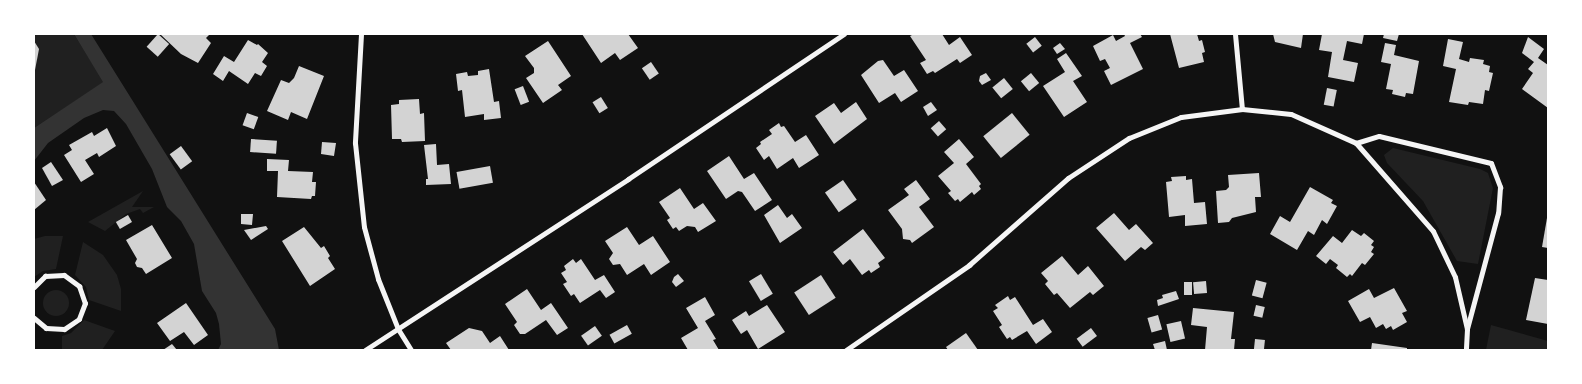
<!DOCTYPE html>
<style>
body{margin:0}
#map{position:relative;width:1582px;height:384px;overflow:hidden;background:#111;font-family:"Work Sans",sans-serif}
div>[style]{position:absolute}
.green>*{inset:0;background:#202020}
.round{border-radius:50%}
.water>*{inset:0;background:#333}
.building>*{inset:0;background:#d3d3d3;transform-origin:0 0}
.minor>*{height:5px;margin:-2.5px;padding:0 2.5px;transform-origin:2.5px;border-radius:2.5px;background:#f5f5f5}
span{translate:-50% -50%;white-space:nowrap;text-align:center;line-height:1.15;-webkit-text-stroke:5px #fff;paint-order:stroke}
.frame{position:absolute;inset:0;border:35px solid #fff;pointer-events:none}
</style>
<div id="map">
<div class="green">
<div style="clip-path:polygon(34px 34px,74px 34px,104px 82px,34px 128px)"></div>
<div style="clip-path:polygon(1393px 148px,1480px 169px,1488px 173px,1493px 188px,1478px 264px,1457px 261px,1423px 201px,1387px 163px,1384px 155px)"></div>
<div style="clip-path:polygon(143px 191px,132px 207px,154px 207px,143px 213px,140px 209px,126px 214px,105px 231px,88px 222px)"></div>
<div style="clip-path:polygon(45px 236px,63px 236px,56px 269px,43px 271px,34px 277px,34px 239px)"></div>
<div style="clip-path:polygon(83px 242px,103px 255px,117px 275px,121px 289px,121px 311px,89px 300px,86px 287px,75px 275px)"></div>
<div class="round" style="left:43px;top:290px;width:26px;height:26px"></div>
<div style="clip-path:polygon(84px 320px,115px 331px,102px 350px,62px 350px,62px 336px,71px 333px)"></div>
<div style="clip-path:polygon(1491px 325px,1548px 341px,1548px 350px,1486px 350px)"></div>
</div>
<div class="water">
<div style="clip-path:polygon(74px 34px,91px 34px,275px 329px,279px 350px,218px 350px,221px 344px,219px 324px,216px 313px,202px 291px,194px 244px,181px 221px,167px 207px,152px 169px,126px 124px,114px 111px,103px 110px,84px 118px,48px 143px,34px 161px,34px 128px,103px 82px)"></div>
</div>
<div class="building">
<div style="left:158px;top:34px;width:15px;height:17px;rotate:42deg"></div>
<div style="clip-path:polygon(160px 34px,210px 34px,206px 38px,211px 43px,198px 63px,181px 54px)"></div>
<div style="clip-path:polygon(582px 34px,628px 34px,638px 48px,620px 60px,615px 53px,601px 63px)"></div>
<div style="clip-path:polygon(914px 34px,942px 34px,949px 45px,960px 37px,972px 55px,960px 63px,957px 59px,935px 73px,933px 71px,927px 74px,920px 63px,926px 60px,910px 36px)"></div>
<div style="clip-path:polygon(1124px 34px,1140px 34px,1142px 37px,1130px 43px,1143px 69px,1111px 85px,1104px 71px,1110px 68px,1105px 59px,1100px 61px,1093px 46px,1113px 35px,1116px 41px,1125px 36px)"></div>
<div style="clip-path:polygon(1170px 34px,1197px 34px,1199px 41px,1202px 40px,1205px 52px,1202px 53px,1204px 62px,1179px 68px)"></div>
<div style="clip-path:polygon(1273px 34px,1303px 34px,1301px 48px,1275px 42px)"></div>
<div style="clip-path:polygon(1322px 34px,1364px 34px,1362px 44px,1347px 41px,1343px 60px,1358px 63px,1354px 82px,1328px 77px,1332px 52px,1319px 50px)"></div>
<div style="clip-path:polygon(1384px 34px,1399px 34px,1397px 41px,1383px 38px)"></div>
<div style="left:1035px;top:37px;width:11px;height:11px;rotate:52deg"></div>
<div style="clip-path:polygon(1528px 37px,1544px 49px,1538px 58px,1548px 65px,1548px 108px,1522px 89px,1533px 73px,1528px 69px,1534px 62px,1522px 53px)"></div>
<div style="clip-path:polygon(1448px 39px,1463px 42px,1459px 59px,1469px 62px,1470px 58px,1484px 60px,1483px 64px,1490px 66px,1489px 72px,1493px 73px,1489px 91px,1485px 90px,1483px 104px,1469px 102px,1468px 105px,1449px 102px,1456px 69px,1443px 66px)"></div>
<div style="clip-path:polygon(248px 40px,257px 45px,258px 44px,268px 53px,262px 62px,267px 66px,261px 76px,255px 73px,248px 84px,229px 71px,223px 81px,213px 74px,224px 56px,234px 62px)"></div>
<div style="clip-path:polygon(34px 41px,39px 49px,35px 70px,34px 70px)"></div>
<div style="clip-path:polygon(548px 41px,571px 76px,558px 85px,562px 90px,543px 103px,526px 78px,534px 73px,534px 68px,525px 56px)"></div>
<div style="clip-path:polygon(1060px 43px,1065px 49px,1057px 54px,1053px 48px)"></div>
<div style="clip-path:polygon(1385px 43px,1396px 45px,1394px 55px,1419px 61px,1413px 94px,1406px 93px,1405px 97px,1392px 94px,1393px 90px,1386px 89px,1391px 64px,1381px 62px)"></div>
<div style="clip-path:polygon(1066px 53px,1082px 76px,1073px 81px,1087px 102px,1064px 117px,1043px 86px,1065px 72px,1057px 59px)"></div>
<div style="clip-path:polygon(883px 60px,894px 76px,904px 70px,918px 91px,901px 102px,895px 93px,879px 103px,861px 75px,878px 61px)"></div>
<div style="left:651px;top:62px;width:14px;height:11px;rotate:56deg"></div>
<div style="clip-path:polygon(299px 66px,324px 76px,307px 119px,291px 112px,288px 120px,267px 111px,281px 80px,289px 83px,294px 78px)"></div>
<div style="clip-path:polygon(489px 69px,494px 102px,499px 101px,501px 118px,484px 120px,484px 114px,465px 117px,462px 90px,458px 91px,456px 74px,467px 72px,468px 76px,478px 75px,478px 71px)"></div>
<div style="clip-path:polygon(986px 73px,991px 80px,982px 85px,979px 81px,980px 76px)"></div>
<div style="left:1031px;top:73px;width:13px;height:13px;rotate:51deg"></div>
<div style="left:1004px;top:78px;width:14px;height:15px;rotate:51deg"></div>
<div style="left:523px;top:86px;width:17px;height:9px;rotate:69deg"></div>
<div style="left:1327px;top:88px;width:10px;height:17px;rotate:11deg"></div>
<div style="left:601px;top:97px;width:13px;height:10px;rotate:58deg"></div>
<div style="clip-path:polygon(419px 99px,420px 114px,424px 113px,425px 141px,402px 142px,401px 139px,392px 139px,391px 105px,399px 104px,399px 100px)"></div>
<div style="clip-path:polygon(856px 102px,867px 119px,834px 144px,815px 116px,834px 103px,841px 113px)"></div>
<div style="clip-path:polygon(931px 102px,937px 110px,928px 116px,923px 107px)"></div>
<div style="left:247px;top:113px;width:12px;height:13px;rotate:20deg"></div>
<div style="left:1012px;top:113px;width:28px;height:37px;rotate:51deg"></div>
<div style="left:939px;top:121px;width:11px;height:11px;rotate:49deg"></div>
<div style="clip-path:polygon(779px 123px,781px 127px,784px 126px,795px 142px,806px 135px,819px 155px,799px 168px,793px 158px,777px 169px,769px 156px,764px 160px,756px 148px,761px 144px,760px 142px,772px 134px,769px 130px)"></div>
<div style="clip-path:polygon(107px 128px,116px 146px,99px 157px,97px 153px,85px 160px,94px 174px,81px 182px,64px 155px,72px 150px,69px 145px,92px 132px,94px 136px)"></div>
<div style="left:251px;top:139px;width:26px;height:13px;rotate:4deg"></div>
<div style="clip-path:polygon(959px 139px,974px 157px,966px 164px,981px 184px,979px 186px,981px 189px,974px 195px,972px 192px,960px 202px,958px 199px,955px 201px,948px 193px,951px 191px,938px 176px,954px 163px,944px 152px)"></div>
<div style="clip-path:polygon(322px 142px,336px 143px,334px 156px,321px 154px)"></div>
<div style="clip-path:polygon(436px 144px,437px 165px,449px 164px,451px 184px,426px 185px,426px 179px,428px 179px,424px 145px)"></div>
<div style="left:181px;top:146px;width:19px;height:14px;rotate:54deg"></div>
<div style="clip-path:polygon(729px 156px,744px 179px,754px 173px,772px 200px,755px 211px,742px 192px,738px 191px,726px 199px,707px 171px)"></div>
<div style="clip-path:polygon(267px 159px,289px 160px,288px 171px,313px 172px,312px 182px,316px 182px,315px 196px,312px 196px,311px 199px,277px 197px,278px 171px,267px 171px)"></div>
<div style="clip-path:polygon(51px 162px,63px 180px,52px 186px,42px 168px)"></div>
<div style="left:490px;top:166px;width:17px;height:34px;rotate:80deg"></div>
<div style="clip-path:polygon(1259px 173px,1261px 197px,1255px 197px,1256px 212px,1232px 218px,1229px 222px,1218px 223px,1216px 191px,1226px 190px,1229px 187px,1228px 175px)"></div>
<div style="clip-path:polygon(1186px 176px,1186px 180px,1192px 179px,1194px 203px,1205px 202px,1207px 224px,1185px 226px,1185px 215px,1169px 217px,1166px 182px,1172px 181px,1171px 177px)"></div>
<div style="left:843px;top:180px;width:24px;height:22px;rotate:55deg"></div>
<div style="clip-path:polygon(916px 180px,930px 199px,919px 207px,934px 227px,912px 243px,910px 240px,903px 239px,902px 229px,888px 210px,909px 195px,904px 189px)"></div>
<div style="clip-path:polygon(34px 182px,46px 200px,34px 210px)"></div>
<div style="clip-path:polygon(1310px 187px,1333px 200px,1331px 203px,1337px 206px,1327px 224px,1322px 220px,1314px 235px,1308px 231px,1297px 250px,1270px 234px,1280px 216px,1290px 222px)"></div>
<div style="clip-path:polygon(680px 188px,694px 209px,703px 203px,716px 221px,698px 232px,695px 227px,687px 226px,679px 231px,676px 227px,673px 229px,667px 220px,670px 218px,659px 202px)"></div>
<div style="clip-path:polygon(778px 205px,787px 218px,792px 214px,802px 228px,780px 243px,764px 215px)"></div>
<div style="clip-path:polygon(1114px 213px,1129px 230px,1136px 224px,1153px 243px,1145px 250px,1141px 247px,1125px 261px,1096px 228px)"></div>
<div style="clip-path:polygon(241px 214px,253px 214px,252px 225px,241px 224px)"></div>
<div style="left:128px;top:215px;width:8px;height:14px;rotate:60deg"></div>
<div style="clip-path:polygon(1547px 218px,1548px 218px,1548px 248px,1542px 247px)"></div>
<div style="clip-path:polygon(152px 225px,172px 258px,146px 274px,142px 268px,137px 267px,135px 263px,137px 259px,126px 240px)"></div>
<div style="clip-path:polygon(266px 226px,268px 229px,251px 240px,244px 230px)"></div>
<div style="clip-path:polygon(304px 227px,321px 248px,324px 246px,330px 256px,328px 258px,335px 269px,310px 286px,282px 241px)"></div>
<div style="clip-path:polygon(627px 227px,639px 245px,653px 236px,670px 262px,651px 275px,644px 264px,627px 275px,620px 264px,613px 265px,609px 259px,613px 253px,605px 241px)"></div>
<div style="clip-path:polygon(863px 229px,885px 258px,878px 263px,880px 267px,871px 273px,869px 270px,862px 275px,850px 259px,843px 265px,833px 252px)"></div>
<div style="clip-path:polygon(1352px 230px,1361px 236px,1364px 233px,1374px 241px,1371px 245px,1374px 247px,1371px 252px,1374px 254px,1365px 265px,1362px 263px,1352px 276px,1350px 274px,1347px 277px,1336px 268px,1338px 265px,1330px 259px,1326px 264px,1316px 256px,1333px 236px,1342px 243px)"></div>
<div style="clip-path:polygon(1062px 256px,1078px 275px,1088px 266px,1104px 286px,1093px 295px,1090px 292px,1070px 308px,1057px 293px,1054px 295px,1045px 284px,1048px 281px,1041px 273px)"></div>
<div style="clip-path:polygon(573px 259px,576px 263px,581px 259px,595px 280px,604px 275px,615px 292px,606px 298px,600px 290px,580px 303px,574px 294px,571px 296px,563px 284px,567px 282px,561px 273px,566px 270px,564px 266px)"></div>
<div style="clip-path:polygon(678px 274px,684px 281px,676px 287px,672px 282px,674px 277px)"></div>
<div style="left:761px;top:274px;width:23px;height:14px;rotate:59deg"></div>
<div style="left:821px;top:275px;width:27px;height:32px;rotate:57deg"></div>
<div style="clip-path:polygon(1535px 278px,1548px 280px,1548px 324px,1526px 320px)"></div>
<div style="left:1256px;top:280px;width:11px;height:16px;rotate:15deg"></div>
<div style="left:1206px;top:281px;width:12px;height:13px;rotate:85deg"></div>
<div style="left:1184px;top:282px;width:8px;height:13px"></div>
<div style="clip-path:polygon(1394px 288px,1407px 311px,1402px 313px,1407px 322px,1393px 330px,1391px 326px,1386px 329px,1383px 324px,1376px 328px,1370px 317px,1360px 322px,1348px 301px,1369px 289px,1374px 298px)"></div>
<div style="clip-path:polygon(527px 289px,541px 310px,551px 303px,568px 328px,557px 335px,546px 320px,525px 334px,520px 334px,514px 325px,517px 322px,505px 304px)"></div>
<div style="clip-path:polygon(1176px 291px,1179px 299px,1158px 306px,1157px 300px,1163px 298px,1162px 295px)"></div>
<div style="clip-path:polygon(1008px 296px,1010px 300px,1015px 297px,1033px 325px,1043px 319px,1052px 332px,1036px 344px,1027px 331px,1012px 340px,1010px 337px,1007px 339px,999px 327px,1002px 325px,993px 311px,998px 308px,995px 305px)"></div>
<div style="clip-path:polygon(705px 297px,715px 315px,705px 321px,716px 339px,713px 340px,719px 350px,688px 350px,681px 338px,698px 328px,686px 308px)"></div>
<div style="clip-path:polygon(186px 303px,208px 335px,194px 345px,184px 332px,170px 341px,157px 323px)"></div>
<div style="clip-path:polygon(767px 305px,785px 332px,758px 349px,747px 330px,741px 334px,732px 320px,746px 311px,749px 316px)"></div>
<div style="left:1256px;top:305px;width:9px;height:11px;rotate:13deg"></div>
<div style="clip-path:polygon(1193px 308px,1234px 312px,1231px 339px,1235px 339px,1234px 350px,1205px 350px,1207px 327px,1191px 325px)"></div>
<div style="left:1158px;top:315px;width:15px;height:11px;rotate:74deg"></div>
<div style="left:1181px;top:321px;width:18px;height:15px;rotate:77deg"></div>
<div style="left:627px;top:325px;width:10px;height:20px;rotate:61deg"></div>
<div style="left:595px;top:326px;width:12px;height:17px;rotate:55deg"></div>
<div style="clip-path:polygon(469px 328px,482px 331px,490px 343px,500px 336px,509px 350px,451px 350px,446px 343px)"></div>
<div style="left:1091px;top:328px;width:10px;height:18px;rotate:53deg"></div>
<div style="clip-path:polygon(966px 333px,978px 350px,948px 350px,946px 347px)"></div>
<div style="left:1255px;top:339px;width:10px;height:11px;rotate:6deg"></div>
<div style="clip-path:polygon(1165px 341px,1167px 350px,1155px 350px,1153px 344px)"></div>
<div style="clip-path:polygon(1372px 343px,1407px 348px,1407px 350px,1371px 350px)"></div>
<div style="clip-path:polygon(172px 344px,177px 350px,163px 350px)"></div>
</div>
<div class="minor">
<div style="left:361px;top:34px;width:109px;rotate:93.2deg"></div>
<div style="left:355px;top:143px;width:84px;rotate:83.9deg"></div>
<div style="left:364px;top:227px;width:54px;rotate:74.9deg"></div>
<div style="left:378px;top:279px;width:54px;rotate:68.2deg"></div>
<div style="left:398px;top:329px;width:25px;rotate:58deg"></div>
<div style="left:1235px;top:34px;width:75px;rotate:84.7deg"></div>
<div style="left:1356px;top:143px;width:24px;rotate:-17deg"></div>
<div style="left:1379px;top:136px;width:115px;rotate:13.6deg"></div>
<div style="left:1491px;top:163px;width:26px;rotate:69deg"></div>
<div style="left:1500px;top:187px;width:26px;rotate:94deg"></div>
<div style="left:1498px;top:213px;width:120px;rotate:105deg"></div>
<div style="left:1467px;top:329px;width:21px;rotate:93deg"></div>
<div style="left:34px;top:287px;width:16px;rotate:-45deg"></div>
<div style="left:45px;top:276px;width:19px;rotate:-3deg"></div>
<div style="left:64px;top:275px;width:19px;rotate:36deg"></div>
<div style="left:79px;top:286px;width:18px;rotate:71deg"></div>
<div style="left:85px;top:303px;width:17px;rotate:111deg"></div>
<div style="left:79px;top:319px;width:18px;rotate:146deg"></div>
<div style="left:64px;top:329px;width:18px;rotate:-177deg"></div>
<div style="left:46px;top:328px;width:16px;rotate:-140deg"></div>
<div style="left:365px;top:350px;width:314px;rotate:-33deg"></div>
<div style="left:628px;top:179px;width:260px;rotate:-33.9deg"></div>
<div style="left:846px;top:350px;width:150px;rotate:-34.6deg"></div>
<div style="left:969px;top:265px;width:132px;rotate:-41.3deg"></div>
<div style="left:1068px;top:178px;width:73px;rotate:-33.3deg"></div>
<div style="left:1129px;top:138px;width:56px;rotate:-22deg"></div>
<div style="left:1181px;top:117px;width:62px;rotate:-7.5deg"></div>
<div style="left:1242px;top:109px;width:49px;rotate:5.8deg"></div>
<div style="left:1291px;top:114px;width:71px;rotate:24deg"></div>
<div style="left:1356px;top:143px;width:117px;rotate:48.8deg"></div>
<div style="left:1433px;top:231px;width:51px;rotate:64.4deg"></div>
<div style="left:1455px;top:277px;width:53px;rotate:77deg"></div>
</div>
<div class="frame"></div>
</div>
